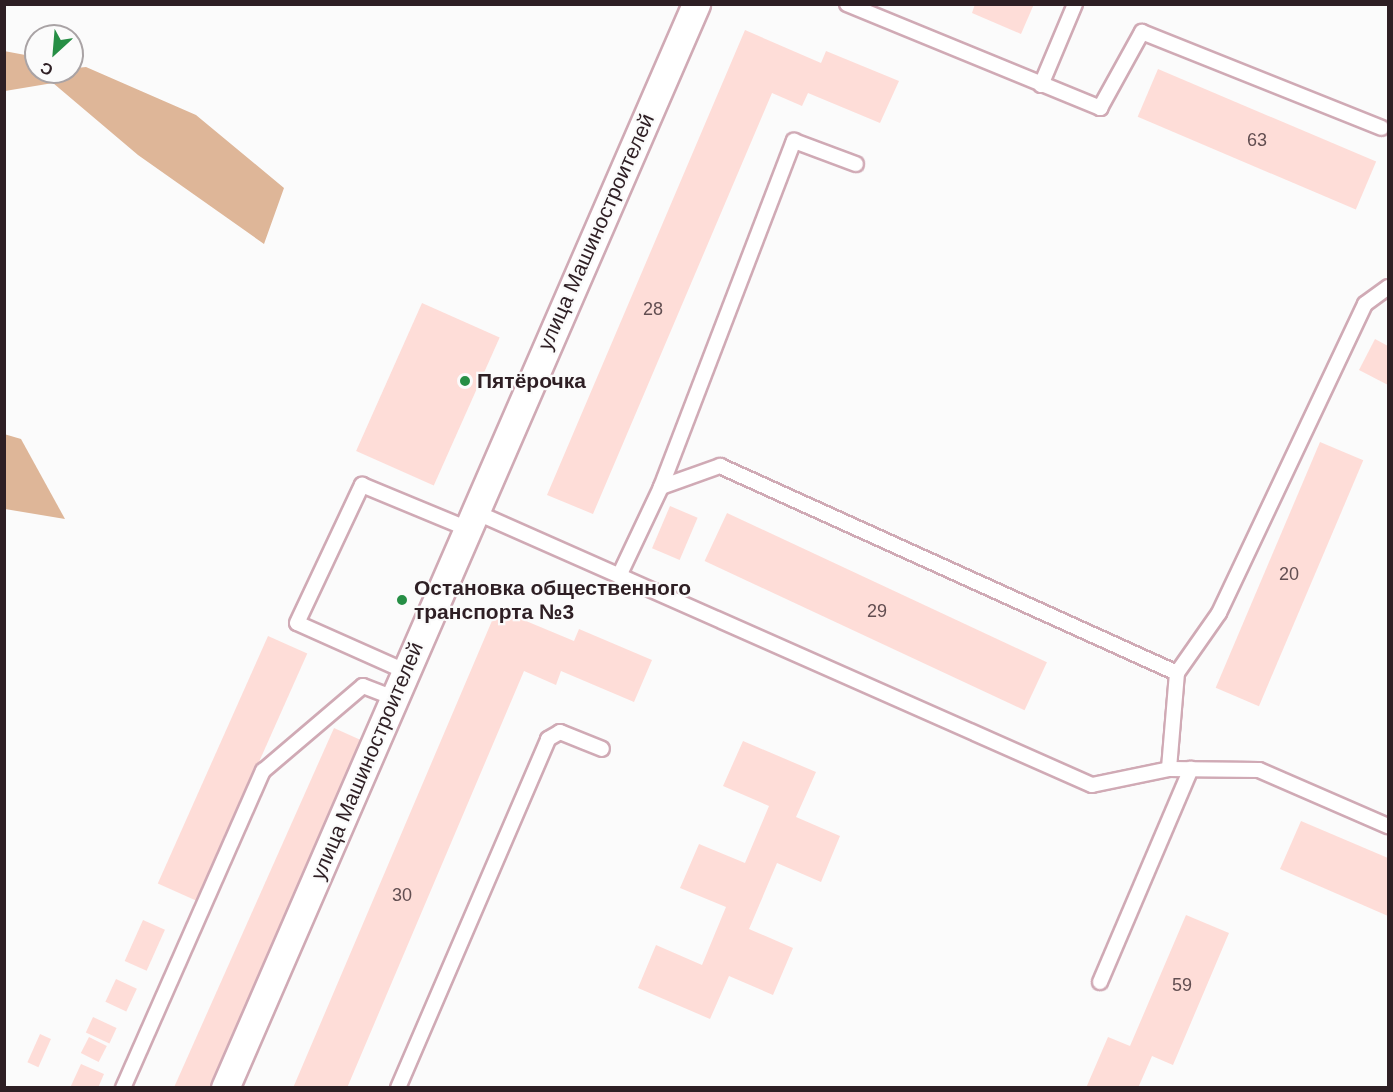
<!DOCTYPE html>
<meta charset="utf-8">
<style>
body{margin:0}
#map{position:relative;width:1393px;height:1092px;overflow:hidden;background:#fbfbfb;font-family:Helvetica,sans-serif}
div>[style]{position:absolute}
.forest>*{inset:0;background:#deb698}
.building>*{inset:0;background:#feddd8;transform-origin:0 0}
.roads{filter:drop-shadow(2px 0 #d0aab5) drop-shadow(-2px 0 #d0aab5) drop-shadow(0 2px #d0aab5) drop-shadow(0 -2px #d0aab5)}
.lane>*{height:14px;margin:-7px;padding:0 7px;transform-origin:7px;border-radius:7px;background:#fff}
.street>*{height:27px;margin:-13.5px;padding:0 13.5px;transform-origin:13.5px;border-radius:13.5px;background:#fff}
.dots>*{width:16px;height:16px;translate:-50% -50%;box-sizing:border-box;border:3px solid #fbfbfb;border-radius:50%}
span{translate:-50% -50%;white-space:nowrap;text-align:center;line-height:1.15;-webkit-text-stroke:4.5px #fbfbfb;paint-order:stroke}
.number-label{font-size:18px;color:#624e51}
.number-label span{-webkit-text-stroke-width:0}
.street-label{font-size:21px;color:#2e1f24}
.poi-label{font-size:21px;color:#2e1f24;font-weight:700}
.left{translate:0 -50%;text-align:left}
.frame{position:absolute;inset:0;border:6px solid #2e1f24;pointer-events:none}
.north{position:absolute;left:24px;top:24px;width:60px;height:60px;box-sizing:border-box;background:#fbfbfb;border:2px solid #a9a3a5;border-radius:50%;rotate:206deg;font-size:16px;font-weight:700;line-height:24px;text-align:center;color:#2e1f24}
.north::after{content:'';display:block;margin:auto;width:21px;height:27px;background:#268e45;clip-path:polygon(50% 0,100% 100%,50% 72%,0 100%)}
</style>
<div id="map">
<div class="forest">
<div style="clip-path:polygon(4px 51px,36px 57px,36px 72px,86px 67px,196px 115px,284px 188px,264px 244px,138px 155px,53px 83px,5px 91px)"></div>
<div style="clip-path:polygon(4px 434px,21px 439px,65px 519px,5px 509px)"></div>
</div>
<div class="building">
<div style="clip-path:polygon(975px 4px,1034px 4px,1021px 34px,972px 13px)"></div>
<div style="clip-path:polygon(745px 30px,821px 63px,826px 51px,899px 81px,880px 123px,808px 93px,802px 106px,772px 93px,593px 514px,547px 495px)"></div>
<div style="left:1158px;top:69px;width:237px;height:52px;rotate:23deg"></div>
<div style="left:422px;top:303px;width:85px;height:162px;rotate:24deg"></div>
<div style="clip-path:polygon(1375px 339px,1388px 346px,1388px 385px,1359px 370px)"></div>
<div style="left:1320px;top:442px;width:47px;height:267px;rotate:23deg"></div>
<div style="left:670px;top:506px;width:30px;height:46px;rotate:23deg"></div>
<div style="left:727px;top:513px;width:353px;height:53px;rotate:25deg"></div>
<div style="clip-path:polygon(497px 609px,574px 641px,579px 629px,652px 660px,634px 702px,561px 671px,556px 685px,524px 671px,347px 1088px,293px 1088px)"></div>
<div style="left:268px;top:636px;width:43px;height:271px;rotate:24deg"></div>
<div style="left:334px;top:728px;width:36px;height:394px;rotate:24deg"></div>
<div style="clip-path:polygon(743px 741px,816px 772px,796px 817px,840px 836px,821px 882px,777px 863px,749px 929px,793px 948px,773px 995px,729px 976px,710px 1019px,638px 988px,656px 945px,702px 965px,726px 907px,680px 888px,699px 844px,745px 863px,769px 806px,723px 786px)"></div>
<div style="clip-path:polygon(1301px 821px,1388px 858px,1388px 916px,1280px 869px)"></div>
<div style="clip-path:polygon(1186px 915px,1229px 933px,1173px 1065px,1152px 1056px,1138px 1088px,1086px 1088px,1108px 1037px,1130px 1046px)"></div>
<div style="left:143px;top:920px;width:24px;height:45px;rotate:24deg"></div>
<div style="left:116px;top:979px;width:23px;height:25px;rotate:25deg"></div>
<div style="left:93px;top:1017px;width:26px;height:17px;rotate:25deg"></div>
<div style="left:40px;top:1034px;width:12px;height:31px;rotate:24deg"></div>
<div style="left:89px;top:1037px;width:20px;height:18px;rotate:27deg"></div>
<div style="clip-path:polygon(81px 1064px,104px 1074px,98px 1088px,70px 1088px)"></div>
</div>
<div class="roads">
<div class="lane">
<div style="left:847px;top:4px;width:274px;rotate:22.3deg"></div>
<div style="left:1100px;top:108px;width:87px;rotate:-61.1deg"></div>
<div style="left:1142px;top:32px;width:258px;rotate:21.8deg"></div>
<div style="left:1041px;top:85px;width:88px;rotate:-67.2deg"></div>
<div style="left:661px;top:487px;width:371px;rotate:-69deg"></div>
<div style="left:794px;top:141px;width:66px;rotate:20.4deg"></div>
<div style="left:473px;top:511px;width:677px;rotate:23.88deg"></div>
<div style="left:1092px;top:785px;width:79px;rotate:-11.7deg"></div>
<div style="left:1169px;top:769px;width:90px;rotate:0.6deg"></div>
<div style="left:1259px;top:770px;width:141px;rotate:23.5deg"></div>
<div style="left:619px;top:576px;width:98px;rotate:-64.7deg"></div>
<div style="left:661px;top:487px;width:63px;rotate:-19.6deg"></div>
<div style="left:720px;top:466px;width:502px;rotate:24.37deg"></div>
<div style="left:1177px;top:673px;width:96px;rotate:94.8deg"></div>
<div style="left:407px;top:672px;width:120px;rotate:-156deg"></div>
<div style="left:297px;top:623px;width:153px;rotate:-64.8deg"></div>
<div style="left:362px;top:485px;width:113px;rotate:22.5deg"></div>
<div style="left:1177px;top:673px;width:73px;rotate:-55deg"></div>
<div style="left:1219px;top:613px;width:342px;rotate:-64.7deg"></div>
<div style="left:1365px;top:304px;width:29px;rotate:-36deg"></div>
<div style="left:1100px;top:982px;width:232px;rotate:-66.9deg"></div>
<div style="left:123px;top:1088px;width:347px;rotate:-66.2deg"></div>
<div style="left:263px;top:771px;width:131px;rotate:-40.4deg"></div>
<div style="left:363px;top:686px;width:34px;rotate:21deg"></div>
<div style="left:398px;top:1088px;width:380px;rotate:-66.7deg"></div>
<div style="left:548px;top:739px;width:14px;rotate:-30deg"></div>
<div style="left:560px;top:732px;width:45px;rotate:22deg"></div>
</div>
<div class="street">
<div style="left:225px;top:1088px;width:1182px;rotate:-66.51deg"></div>
</div>
</div>
<div class="dots">
<div style="left:465px;top:381px;background:#268e45"></div>
<div style="left:402px;top:600px;background:#268e45"></div>
</div>
<div class="number-label">
<span style="left:1257px;top:140px">63</span>
<span style="left:653px;top:309px">28</span>
<span style="left:1289px;top:574px">20</span>
<span style="left:877px;top:611px">29</span>
<span style="left:402px;top:895px">30</span>
<span style="left:1182px;top:985px">59</span>
</div>
<div class="street-label">
<span style="left:596px;top:232px;rotate:-66deg">улица Машиностроителей</span>
<span style="left:367px;top:761px;rotate:-67deg">улица Машиностроителей</span>
</div>
<div class="poi-label">
<span class="left" style="left:477px;top:381px">Пятёрочка</span>
<span class="left" style="left:414px;top:600px">Остановка общественного<br>транспорта №3</span>
</div>
<div class="frame"></div>
<div class="north">С</div>
</div>
